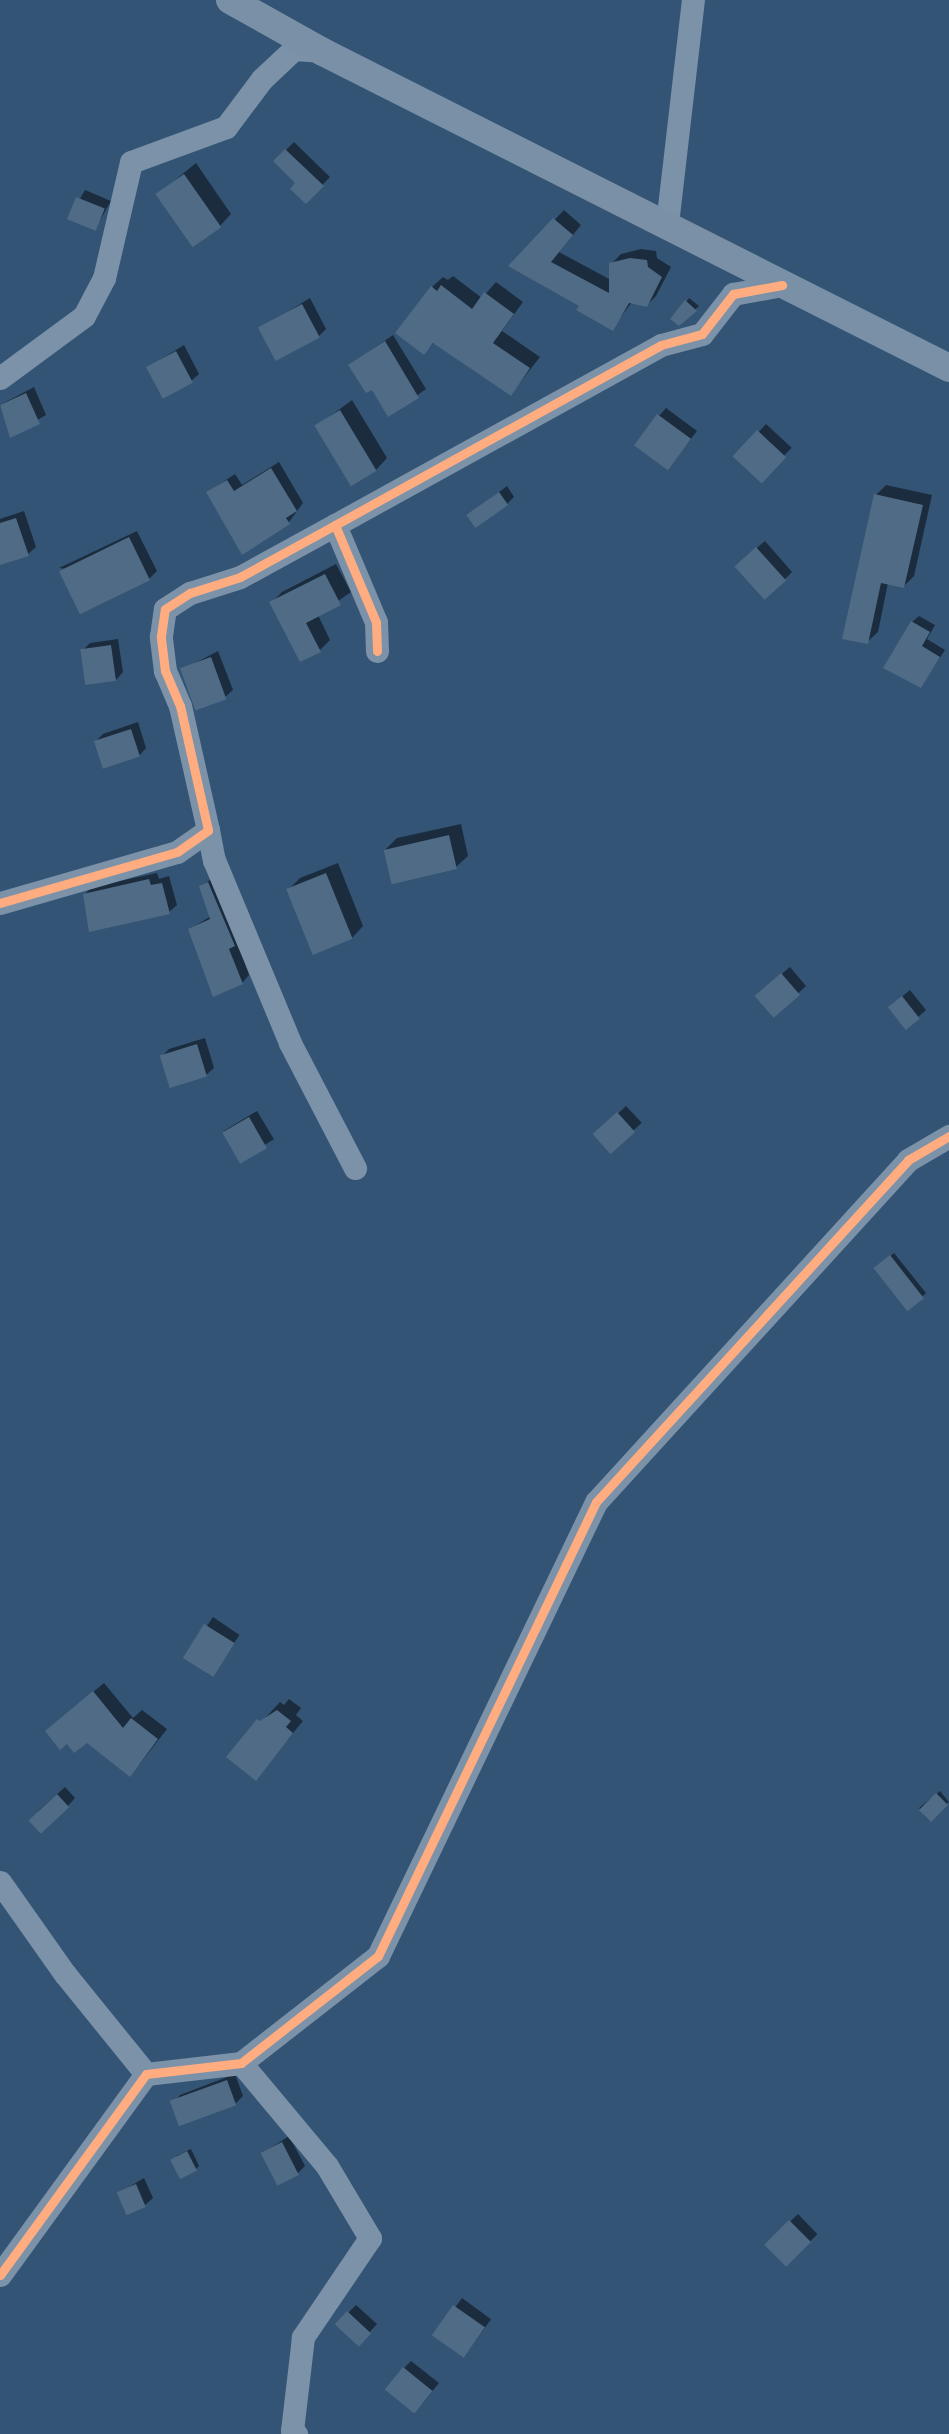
<!DOCTYPE html>
<style>
body{margin:0}
#map{position:relative;width:949px;height:2434px;overflow:hidden;background:#335475;font-family:Montserrat,sans-serif}
div>[style]{position:absolute}
.shadow>*{inset:0;background:#0007;transform-origin:0 0}
.building>*{inset:0;background:#506b85;transform-origin:0 0}
.minor>*{height:23px;margin:-11.5px;padding:0 11.5px;transform-origin:11.5px;border-radius:11.5px;background:#7b92a8}
.major>*{height:28px;margin:-14px;padding:0 14px;transform-origin:14px;border-radius:14px;background:#7a90a7}
.cycleway>*{height:9px;margin:-4.5px;padding:0 4.5px;transform-origin:4.5px;border-radius:4.5px;background:#ffac80}
span{translate:-50% -50%;white-space:nowrap;text-align:center;line-height:1.15;-webkit-text-stroke:5px #175491;paint-order:stroke}
</style>
<div id="map">
<div class="shadow">
<div style="clip-path:polygon(294px 142px,330px 177px,306px 202px,298px 183px,275px 161px)"></div>
<div style="clip-path:polygon(196px 163px,231px 214px,220px 226px,158px 194px)"></div>
<div style="clip-path:polygon(85px 190px,111px 201px,95px 229px,69px 218px)"></div>
<div style="clip-path:polygon(564px 210px,581px 225px,559px 252px,611px 280px,611px 264px,621px 254px,641px 249px,656px 251px,657px 258px,671px 267px,656px 296px,646px 306px,632px 302px,612px 329px,581px 305px,511px 266px)"></div>
<div style="clip-path:polygon(453px 276px,482px 298px,496px 282px,523px 302px,502px 331px,540px 357px,511px 394px,435px 342px,423px 353px,432px 287px,443px 277px,448px 280px)"></div>
<div style="clip-path:polygon(310px 298px,326px 329px,319px 336px,261px 328px)"></div>
<div style="clip-path:polygon(689px 298px,699px 306px,679px 323px,686px 302px)"></div>
<div style="clip-path:polygon(393px 335px,426px 389px,389px 415px,373px 387px,350px 365px)"></div>
<div style="clip-path:polygon(184px 345px,199px 374px,191px 381px,148px 367px)"></div>
<div style="clip-path:polygon(34px 387px,46px 415px,11px 435px,0 405px)"></div>
<div style="clip-path:polygon(352px 400px,387px 458px,376px 470px,317px 426px)"></div>
<div style="clip-path:polygon(666px 408px,697px 431px,674px 461px,659px 416px)"></div>
<div style="left:766px;top:424px;width:35px;height:45px;rotate:43deg"></div>
<div style="clip-path:polygon(279px 462px,303px 503px,289px 522px,243px 552px,208px 492px,235px 474px,242px 485px)"></div>
<div style="clip-path:polygon(886px 485px,932px 495px,914px 576px,904px 586px,888px 583px,878px 632px,867px 642px,876px 495px)"></div>
<div style="clip-path:polygon(507px 486px,514px 497px,507px 504px,469px 515px)"></div>
<div style="clip-path:polygon(24px 511px,36px 547px,28px 554px,0 553px,0 519px)"></div>
<div style="clip-path:polygon(137px 531px,157px 571px,149px 579px,59px 568px)"></div>
<div style="clip-path:polygon(765px 541px,792px 572px,785px 579px,744px 559px)"></div>
<div style="clip-path:polygon(336px 564px,351px 592px,318px 615px,330px 640px,320px 650px,271px 603px,282px 592px)"></div>
<div style="clip-path:polygon(919px 616px,935px 625px,927px 639px,945px 650px,921px 686px,912px 622px)"></div>
<div style="clip-path:polygon(118px 639px,123px 672px,116px 680px,82px 651px,90px 643px)"></div>
<div style="clip-path:polygon(218px 651px,233px 690px,225px 697px,182px 670px)"></div>
<div style="clip-path:polygon(138px 722px,146px 748px,139px 756px,96px 741px,103px 734px)"></div>
<div style="clip-path:polygon(461px 824px,468px 856px,456px 867px,385px 850px,397px 838px)"></div>
<div style="clip-path:polygon(338px 863px,363px 926px,352px 938px,288px 890px,300px 878px)"></div>
<div style="clip-path:polygon(157px 873px,159px 879px,169px 876px,177px 905px,169px 912px,85px 894px,92px 887px)"></div>
<div style="clip-path:polygon(216px 876px,249px 975px,242px 983px,190px 929px,211px 916px,201px 886px)"></div>
<div style="clip-path:polygon(790px 967px,806px 986px,774px 1016px,764px 989px)"></div>
<div style="clip-path:polygon(910px 990px,926px 1010px,907px 1027px,898px 1000px)"></div>
<div style="clip-path:polygon(205px 1038px,214px 1068px,206px 1075px,162px 1056px,169px 1049px)"></div>
<div style="left:626px;top:1106px;width:23px;height:42px;rotate:47deg"></div>
<div style="left:257px;top:1111px;width:33px;height:39px;rotate:59deg"></div>
<div style="clip-path:polygon(894px 1253px,926px 1293px,909px 1309px,879px 1265px)"></div>
<div style="left:213px;top:1617px;width:32px;height:49px;rotate:34deg"></div>
<div style="clip-path:polygon(104px 1683px,133px 1718px,142px 1710px,167px 1729px,139px 1765px,57px 1722px)"></div>
<div style="clip-path:polygon(289px 1699px,301px 1708px,296px 1715px,303px 1721px,256px 1778px,229px 1757px,280px 1702px,284px 1705px)"></div>
<div style="clip-path:polygon(65px 1787px,75px 1798px,68px 1806px,37px 1812px)"></div>
<div style="left:940px;top:1791px;width:14px;height:27px;rotate:51deg"></div>
<div style="clip-path:polygon(235px 2074px,243px 2096px,235px 2104px,173px 2103px,180px 2095px)"></div>
<div style="clip-path:polygon(289px 2136px,305px 2166px,298px 2173px,263px 2153px)"></div>
<div style="clip-path:polygon(191px 2149px,199px 2166px,196px 2169px,176px 2156px)"></div>
<div style="clip-path:polygon(144px 2178px,153px 2198px,145px 2205px,119px 2193px)"></div>
<div style="left:798px;top:2214px;width:28px;height:43px;rotate:46deg"></div>
<div style="left:462px;top:2298px;width:36px;height:46px;rotate:36deg"></div>
<div style="clip-path:polygon(356px 2305px,377px 2324px,360px 2343px,348px 2313px)"></div>
<div style="clip-path:polygon(411px 2361px,439px 2383px,422px 2404px,404px 2368px)"></div>
</div>
<div class="building">
<div style="clip-path:polygon(285px 149px,324px 186px,306px 204px,290px 189px,295px 183px,273px 161px)"></div>
<div style="left:184px;top:174px;width:65px;height:35px;rotate:55deg"></div>
<div style="left:76px;top:197px;width:31px;height:24px;rotate:22deg"></div>
<div style="clip-path:polygon(553px 218px,573px 235px,551px 262px,609px 293px,609px 263px,630px 258px,647px 260px,648px 267px,662px 277px,647px 307px,629px 303px,613px 331px,576px 310px,579px 306px,508px 266px)"></div>
<div style="clip-path:polygon(441px 285px,472px 309px,484px 292px,514px 314px,493px 343px,530px 368px,511px 396px,433px 343px,424px 355px,395px 333px,431px 286px,437px 291px)"></div>
<div style="clip-path:polygon(685px 300px,697px 311px,679px 326px,670px 319px)"></div>
<div style="left:302px;top:304px;width:38px;height:50px;rotate:62deg"></div>
<div style="clip-path:polygon(385px 341px,419px 398px,388px 417px,372px 390px,366px 393px,348px 365px)"></div>
<div style="left:176px;top:351px;width:36px;height:34px;rotate:62deg"></div>
<div style="clip-path:polygon(26px 393px,40px 424px,10px 438px,0 405px)"></div>
<div style="left:340px;top:410px;width:71px;height:30px;rotate:59deg"></div>
<div style="left:657px;top:414px;width:42px;height:39px;rotate:36deg"></div>
<div style="left:757px;top:430px;width:40px;height:36px;rotate:43deg"></div>
<div style="clip-path:polygon(271px 468px,297px 511px,286px 518px,290px 524px,242px 555px,206px 492px,227px 480px,234px 491px)"></div>
<div style="left:499px;top:492px;width:16px;height:40px;rotate:55deg"></div>
<div style="clip-path:polygon(874px 494px,923px 505px,904px 588px,881px 583px,868px 644px,842px 639px)"></div>
<div style="clip-path:polygon(16px 518px,29px 556px,0 565px,0 523px)"></div>
<div style="left:129px;top:537px;width:48px;height:78px;rotate:64deg"></div>
<div style="left:756px;top:547px;width:45px;height:29px;rotate:48deg"></div>
<div style="clip-path:polygon(325px 574px,341px 605px,306px 623px,321px 652px,300px 662px,269px 602px)"></div>
<div style="clip-path:polygon(911px 621px,930px 632px,922px 646px,940px 657px,921px 688px,883px 668px)"></div>
<div style="left:111px;top:645px;width:36px;height:31px;rotate:82deg"></div>
<div style="left:211px;top:657px;width:45px;height:33px;rotate:70deg"></div>
<div style="left:131px;top:729px;width:29px;height:39px;rotate:72deg"></div>
<div style="left:449px;top:835px;width:35px;height:67px;rotate:77deg"></div>
<div style="left:326px;top:873px;width:71px;height:43px;rotate:68deg"></div>
<div style="clip-path:polygon(149px 879px,151px 885px,162px 883px,170px 914px,89px 932px,83px 894px)"></div>
<div style="clip-path:polygon(208px 882px,235px 946px,229px 949px,243px 984px,213px 997px,188px 929px,210px 919px,199px 886px)"></div>
<div style="left:781px;top:973px;width:29px;height:35px;rotate:49deg"></div>
<div style="left:902px;top:996px;width:29px;height:18px;rotate:52deg"></div>
<div style="left:197px;top:1044px;width:34px;height:39px;rotate:73deg"></div>
<div style="left:617px;top:1112px;width:27px;height:33px;rotate:48deg"></div>
<div style="left:249px;top:1117px;width:36px;height:31px;rotate:60deg"></div>
<div style="left:890px;top:1255px;width:55px;height:21px;rotate:52deg"></div>
<div style="left:204px;top:1624px;width:36px;height:40px;rotate:32deg"></div>
<div style="clip-path:polygon(93px 1691px,123px 1728px,131px 1718px,158px 1739px,130px 1777px,87px 1743px,74px 1753px,67px 1744px,60px 1750px,45px 1731px)"></div>
<div style="clip-path:polygon(277px 1710px,291px 1721px,286px 1727px,293px 1733px,256px 1781px,226px 1757px,257px 1719px,260px 1721px)"></div>
<div style="left:936px;top:1793px;width:17px;height:24px;rotate:45deg"></div>
<div style="left:57px;top:1794px;width:18px;height:39px;rotate:47deg"></div>
<div style="left:227px;top:2080px;width:27px;height:61px;rotate:70deg"></div>
<div style="left:282px;top:2142px;width:37px;height:24px;rotate:63deg"></div>
<div style="left:187px;top:2151px;width:22px;height:19px;rotate:63deg"></div>
<div style="left:136px;top:2184px;width:25px;height:21px;rotate:67deg"></div>
<div style="left:789px;top:2220px;width:31px;height:35px;rotate:45deg"></div>
<div style="left:453px;top:2305px;width:39px;height:37px;rotate:35deg"></div>
<div style="left:347px;top:2311px;width:33px;height:18px;rotate:43deg"></div>
<div style="left:403px;top:2367px;width:38px;height:29px;rotate:39deg"></div>
</div>
<div class="minor">
<div style="left:667px;top:224px;width:226px;rotate:-83.4deg"></div>
<div style="left:0;top:378px;width:104px;rotate:-36.4deg"></div>
<div style="left:84px;top:316px;width:43px;rotate:-62.2deg"></div>
<div style="left:104px;top:278px;width:119px;rotate:-76.9deg"></div>
<div style="left:131px;top:162px;width:101px;rotate:-20.2deg"></div>
<div style="left:226px;top:127px;width:60px;rotate:-53.1deg"></div>
<div style="left:262px;top:79px;width:44px;rotate:-43.2deg"></div>
<div style="left:294px;top:49px;width:26px;rotate:4deg"></div>
<div style="left:335px;top:525px;width:372px;rotate:-28.9deg"></div>
<div style="left:661px;top:345px;width:42px;rotate:-15deg"></div>
<div style="left:702px;top:334px;width:51px;rotate:-52.2deg"></div>
<div style="left:733px;top:294px;width:50px;rotate:-10.4deg"></div>
<div style="left:208px;top:830px;width:31px;rotate:79deg"></div>
<div style="left:214px;top:860px;width:198px;rotate:67.4deg"></div>
<div style="left:290px;top:1043px;width:141px;rotate:62.5deg"></div>
<div style="left:0;top:903px;width:184px;rotate:-16.1deg"></div>
<div style="left:177px;top:852px;width:38px;rotate:-35deg"></div>
<div style="left:208px;top:830px;width:127px;rotate:-102.7deg"></div>
<div style="left:180px;top:706px;width:38px;rotate:-113deg"></div>
<div style="left:165px;top:671px;width:35px;rotate:-97deg"></div>
<div style="left:161px;top:636px;width:27px;rotate:-82deg"></div>
<div style="left:165px;top:609px;width:30px;rotate:-33deg"></div>
<div style="left:190px;top:593px;width:52px;rotate:-17.7deg"></div>
<div style="left:240px;top:577px;width:108px;rotate:-28.7deg"></div>
<div style="left:335px;top:525px;width:105px;rotate:67.1deg"></div>
<div style="left:376px;top:622px;width:29px;rotate:88deg"></div>
<div style="left:0;top:1882px;width:113px;rotate:54.8deg"></div>
<div style="left:65px;top:1974px;width:129px;rotate:51deg"></div>
<div style="left:241px;top:2063px;width:134px;rotate:50.1deg"></div>
<div style="left:327px;top:2166px;width:84px;rotate:59.2deg"></div>
<div style="left:370px;top:2238px;width:120px;rotate:124.1deg"></div>
<div style="left:303px;top:2337px;width:94px;rotate:96.7deg"></div>
<div style="left:292px;top:2430px;width:6px;rotate:45deg"></div>
<div style="left:0;top:2275px;width:248px;rotate:-54deg"></div>
<div style="left:146px;top:2074px;width:96px;rotate:-6.6deg"></div>
<div style="left:241px;top:2063px;width:174px;rotate:-38deg"></div>
<div style="left:378px;top:1956px;width:504px;rotate:-64.35deg"></div>
<div style="left:596px;top:1502px;width:463px;rotate:-47.6deg"></div>
<div style="left:908px;top:1160px;width:48px;rotate:-30.3deg"></div>
</div>
<div class="major">
<div style="left:230px;top:0;width:107px;rotate:29.2deg"></div>
<div style="left:323px;top:52px;width:701px;rotate:26.78deg"></div>
</div>
<div class="cycleway">
<div style="left:335px;top:525px;width:372px;rotate:-28.9deg"></div>
<div style="left:661px;top:345px;width:42px;rotate:-15deg"></div>
<div style="left:702px;top:334px;width:51px;rotate:-52.2deg"></div>
<div style="left:733px;top:294px;width:50px;rotate:-10.4deg"></div>
<div style="left:0;top:903px;width:184px;rotate:-16.1deg"></div>
<div style="left:177px;top:852px;width:38px;rotate:-35deg"></div>
<div style="left:208px;top:830px;width:127px;rotate:-102.7deg"></div>
<div style="left:180px;top:706px;width:38px;rotate:-113deg"></div>
<div style="left:165px;top:671px;width:35px;rotate:-97deg"></div>
<div style="left:161px;top:636px;width:27px;rotate:-82deg"></div>
<div style="left:165px;top:609px;width:30px;rotate:-33deg"></div>
<div style="left:190px;top:593px;width:52px;rotate:-17.7deg"></div>
<div style="left:240px;top:577px;width:108px;rotate:-28.7deg"></div>
<div style="left:335px;top:525px;width:105px;rotate:67.1deg"></div>
<div style="left:376px;top:622px;width:29px;rotate:88deg"></div>
<div style="left:0;top:2275px;width:248px;rotate:-54deg"></div>
<div style="left:146px;top:2074px;width:96px;rotate:-6.6deg"></div>
<div style="left:241px;top:2063px;width:174px;rotate:-38deg"></div>
<div style="left:378px;top:1956px;width:504px;rotate:-64.35deg"></div>
<div style="left:596px;top:1502px;width:463px;rotate:-47.6deg"></div>
<div style="left:908px;top:1160px;width:48px;rotate:-30.3deg"></div>
</div>
</div>
